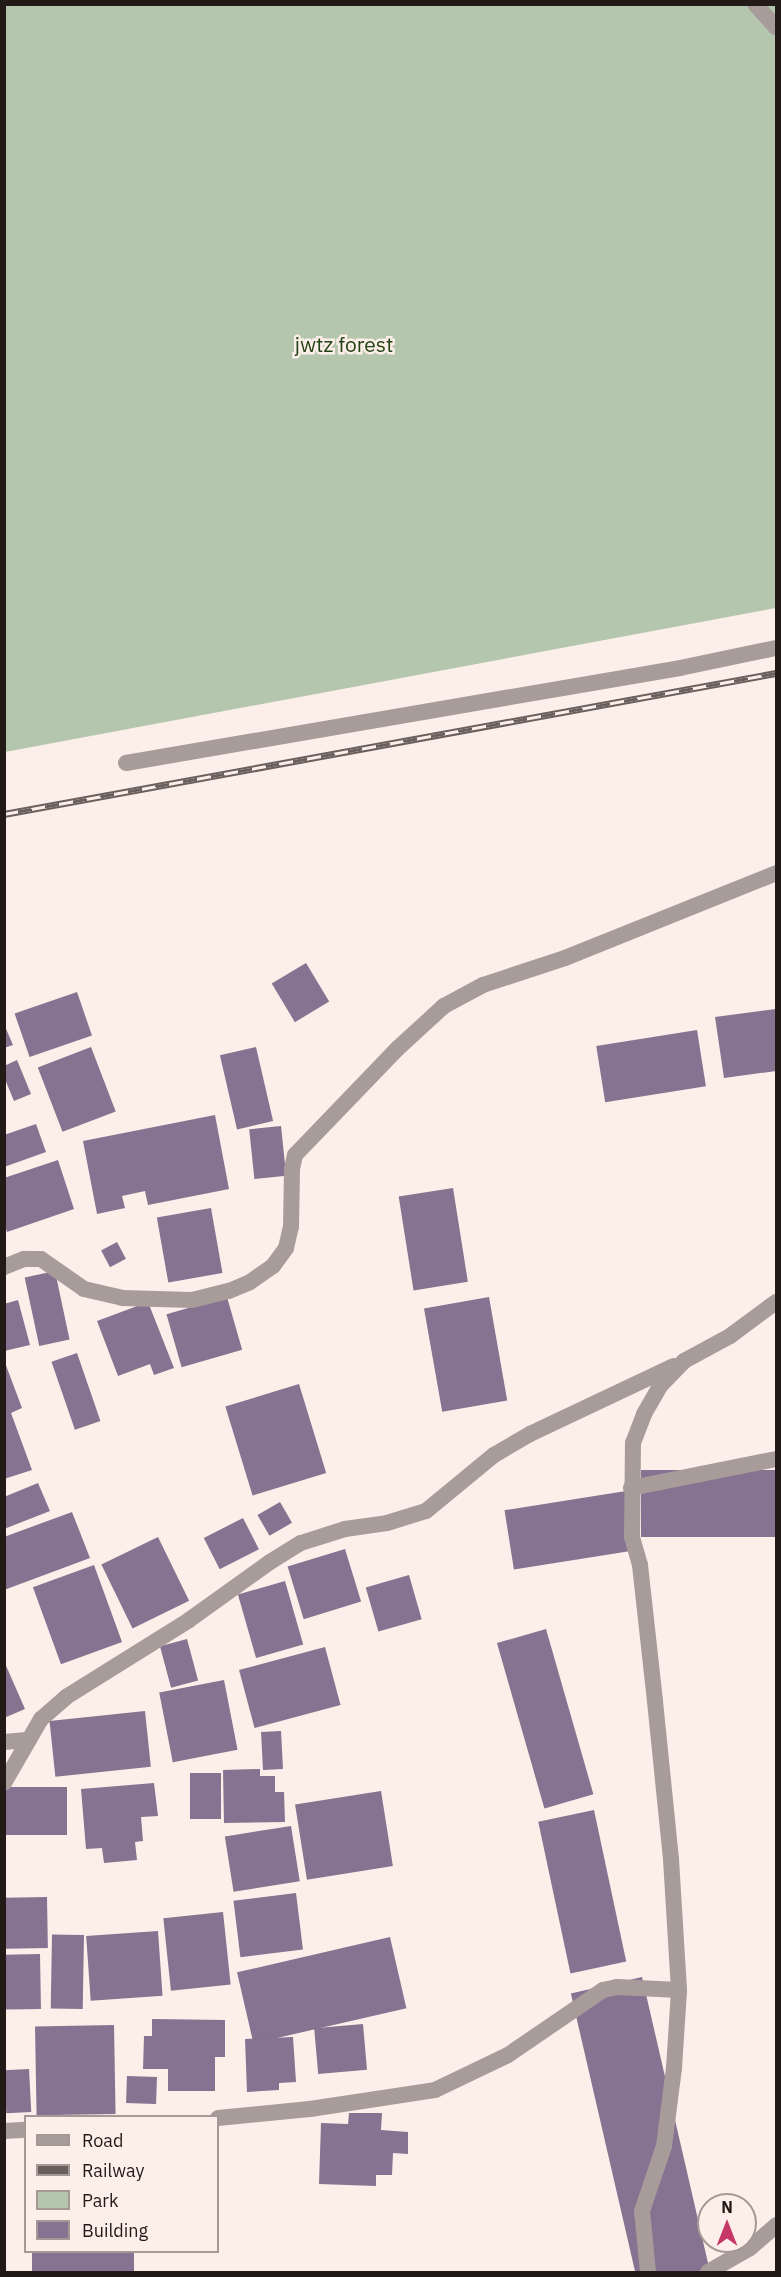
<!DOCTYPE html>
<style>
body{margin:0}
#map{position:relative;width:781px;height:2277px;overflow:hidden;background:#fceee9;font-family:"IBM Plex Sans",sans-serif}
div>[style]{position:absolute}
.green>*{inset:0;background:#b4c6ad}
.building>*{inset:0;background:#867291;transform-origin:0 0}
.service>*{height:16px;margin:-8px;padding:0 8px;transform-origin:8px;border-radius:8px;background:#a79c9a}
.minor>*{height:16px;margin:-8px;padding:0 8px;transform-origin:8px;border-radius:8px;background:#a79c9a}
.rail>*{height:7px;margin-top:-3.5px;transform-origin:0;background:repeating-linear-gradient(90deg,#fceee9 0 14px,#695f5c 0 28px);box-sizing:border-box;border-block:2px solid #695f5c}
span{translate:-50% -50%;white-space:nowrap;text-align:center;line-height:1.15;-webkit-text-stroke:5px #fceee9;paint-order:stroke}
.park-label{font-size:21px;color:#224315}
.frame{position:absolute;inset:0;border:6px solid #221a17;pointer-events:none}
.legend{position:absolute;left:24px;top:2115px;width:195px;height:138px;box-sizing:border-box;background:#fceee9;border:2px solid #a59995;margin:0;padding:8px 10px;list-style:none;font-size:18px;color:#221a17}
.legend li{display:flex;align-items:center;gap:12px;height:30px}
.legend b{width:30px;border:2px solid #a59995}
.north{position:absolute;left:697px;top:2193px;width:60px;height:60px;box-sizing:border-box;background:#fceee9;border:2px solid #a59995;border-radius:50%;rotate:0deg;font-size:16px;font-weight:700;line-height:24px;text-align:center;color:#221a17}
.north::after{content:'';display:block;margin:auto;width:21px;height:27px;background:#c53766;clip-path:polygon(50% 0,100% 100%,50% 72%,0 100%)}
</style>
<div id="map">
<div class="green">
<div style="clip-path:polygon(5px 5px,776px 5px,776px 608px,5px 752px)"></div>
</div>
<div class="building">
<div style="left:306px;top:963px;width:45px;height:40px;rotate:59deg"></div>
<div style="left:77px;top:992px;width:46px;height:66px;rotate:71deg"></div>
<div style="clip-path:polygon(776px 1009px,776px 1071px,724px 1078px,715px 1017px)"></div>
<div style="clip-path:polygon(4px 1024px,13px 1045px,4px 1048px)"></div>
<div style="left:697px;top:1030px;width:57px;height:102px;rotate:81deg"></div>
<div style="left:91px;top:1047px;width:69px;height:57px;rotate:69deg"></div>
<div style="left:256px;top:1047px;width:76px;height:37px;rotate:77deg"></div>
<div style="clip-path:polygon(17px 1060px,31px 1094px,14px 1101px,4px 1077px,4px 1066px)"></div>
<div style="clip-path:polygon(215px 1115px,229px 1189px,148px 1205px,145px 1191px,122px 1196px,125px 1208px,97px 1214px,83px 1141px)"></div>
<div style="clip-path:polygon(36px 1124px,46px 1152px,4px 1167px,4px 1135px)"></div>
<div style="left:281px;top:1126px;width:50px;height:32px;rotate:84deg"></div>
<div style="clip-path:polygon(58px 1160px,74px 1209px,7px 1232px,4px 1223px,4px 1178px)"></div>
<div style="left:453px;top:1188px;width:95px;height:55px;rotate:81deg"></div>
<div style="left:211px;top:1208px;width:66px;height:55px;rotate:80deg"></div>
<div style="left:117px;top:1242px;width:19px;height:18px;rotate:62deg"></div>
<div style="left:55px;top:1271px;width:70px;height:31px;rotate:78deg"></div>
<div style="left:227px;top:1297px;width:55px;height:63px;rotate:74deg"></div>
<div style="left:489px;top:1297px;width:105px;height:66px;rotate:80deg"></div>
<div style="clip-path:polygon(18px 1300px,30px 1345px,4px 1351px,4px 1304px)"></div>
<div style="clip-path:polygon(148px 1302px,174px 1368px,154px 1375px,150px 1364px,118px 1376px,97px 1321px)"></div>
<div style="left:77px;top:1353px;width:72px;height:27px;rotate:71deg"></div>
<div style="clip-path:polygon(4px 1360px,22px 1408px,11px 1413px,32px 1470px,4px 1479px)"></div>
<div style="left:299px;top:1384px;width:93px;height:77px;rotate:73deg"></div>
<div style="left:776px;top:1470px;width:67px;height:135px;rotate:90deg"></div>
<div style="clip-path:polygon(38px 1483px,50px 1511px,4px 1529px,4px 1497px)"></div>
<div style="left:626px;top:1491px;width:60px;height:123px;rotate:81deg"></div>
<div style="left:280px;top:1502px;width:24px;height:26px;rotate:60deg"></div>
<div style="clip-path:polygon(72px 1512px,90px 1558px,4px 1590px,4px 1537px)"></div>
<div style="left:243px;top:1518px;width:35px;height:44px;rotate:63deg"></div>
<div style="left:158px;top:1537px;width:71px;height:63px;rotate:64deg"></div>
<div style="left:345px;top:1549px;width:55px;height:60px;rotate:73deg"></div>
<div style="left:94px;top:1565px;width:82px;height:65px;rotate:70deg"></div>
<div style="left:409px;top:1575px;width:46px;height:45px;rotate:74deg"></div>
<div style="left:285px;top:1581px;width:66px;height:49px;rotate:74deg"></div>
<div style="left:546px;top:1629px;width:172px;height:51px;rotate:74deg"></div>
<div style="left:187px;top:1639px;width:43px;height:28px;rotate:75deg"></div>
<div style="left:325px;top:1647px;width:60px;height:89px;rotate:75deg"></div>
<div style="clip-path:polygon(4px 1661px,25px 1709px,4px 1718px)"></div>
<div style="left:224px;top:1680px;width:71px;height:66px;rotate:79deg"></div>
<div style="left:145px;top:1711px;width:56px;height:96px;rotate:84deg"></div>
<div style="left:281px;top:1731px;width:38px;height:20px;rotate:87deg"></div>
<div style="clip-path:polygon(260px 1769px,260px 1776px,275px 1776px,275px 1792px,284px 1792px,285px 1822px,224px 1823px,223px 1770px)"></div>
<div style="left:190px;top:1773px;width:31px;height:46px"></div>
<div style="clip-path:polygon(154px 1783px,158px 1816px,141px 1817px,143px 1841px,135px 1842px,137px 1860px,104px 1863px,102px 1848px,86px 1849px,81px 1789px)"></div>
<div style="left:67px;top:1787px;width:48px;height:62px;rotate:90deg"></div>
<div style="left:381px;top:1791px;width:76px;height:87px;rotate:81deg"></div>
<div style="left:594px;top:1810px;width:155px;height:57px;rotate:78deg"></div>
<div style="left:291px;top:1826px;width:56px;height:67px;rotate:81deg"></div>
<div style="left:296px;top:1893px;width:57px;height:63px;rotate:83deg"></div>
<div style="left:47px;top:1897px;width:51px;height:43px;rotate:89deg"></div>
<div style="left:223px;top:1912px;width:73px;height:60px;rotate:84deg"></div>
<div style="left:158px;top:1931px;width:65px;height:72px;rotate:86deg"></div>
<div style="left:84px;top:1935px;width:74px;height:32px;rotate:91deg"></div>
<div style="left:390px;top:1937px;width:73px;height:157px;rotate:77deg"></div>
<div style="left:40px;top:1954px;width:55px;height:36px;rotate:89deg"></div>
<div style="left:642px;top:1977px;width:303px;height:73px;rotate:77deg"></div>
<div style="clip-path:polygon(152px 2019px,225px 2020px,225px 2057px,215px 2057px,215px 2091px,168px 2091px,168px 2069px,143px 2069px,144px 2036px,152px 2036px)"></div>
<div style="left:363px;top:2024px;width:46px;height:49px;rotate:85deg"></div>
<div style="left:114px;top:2025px;width:89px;height:79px;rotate:89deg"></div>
<div style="clip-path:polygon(293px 2037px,296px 2082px,279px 2083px,279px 2090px,247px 2092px,245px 2039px)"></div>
<div style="left:29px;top:2069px;width:43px;height:25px;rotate:87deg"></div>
<div style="left:127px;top:2076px;width:30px;height:27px;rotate:2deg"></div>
<div style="clip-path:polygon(349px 2113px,382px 2113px,381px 2130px,408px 2132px,408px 2154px,393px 2153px,392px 2175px,376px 2175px,376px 2186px,319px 2184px,321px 2123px,348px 2124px)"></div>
<div style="left:32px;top:2252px;width:102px;height:20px"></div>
</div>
<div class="service">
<div style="left:755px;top:4px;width:31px;rotate:48deg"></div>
</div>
<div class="minor">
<div style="left:126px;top:763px;width:562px;rotate:-9.73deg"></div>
<div style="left:680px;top:668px;width:98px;rotate:-11.8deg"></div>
<div style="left:4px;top:1267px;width:22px;rotate:-22deg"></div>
<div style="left:24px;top:1259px;width:17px"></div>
<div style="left:41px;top:1259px;width:52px;rotate:34.9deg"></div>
<div style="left:84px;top:1289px;width:39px;rotate:13deg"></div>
<div style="left:122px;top:1298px;width:70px;rotate:1.6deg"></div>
<div style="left:192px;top:1300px;width:38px;rotate:-14deg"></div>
<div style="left:229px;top:1291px;width:23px;rotate:-23deg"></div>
<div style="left:250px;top:1282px;width:28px;rotate:-35deg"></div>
<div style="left:273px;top:1266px;width:22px;rotate:-54deg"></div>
<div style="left:286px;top:1248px;width:22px;rotate:-77deg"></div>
<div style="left:291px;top:1227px;width:58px;rotate:-89deg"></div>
<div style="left:292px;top:1169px;width:14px;rotate:-78deg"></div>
<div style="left:295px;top:1155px;width:147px;rotate:-46.1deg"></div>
<div style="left:397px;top:1049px;width:64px;rotate:-42.5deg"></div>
<div style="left:444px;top:1006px;width:44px;rotate:-28.3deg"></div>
<div style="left:483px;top:985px;width:86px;rotate:-18.2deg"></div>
<div style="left:565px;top:958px;width:227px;rotate:-21.9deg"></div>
<div style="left:631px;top:1488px;width:148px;rotate:-11.3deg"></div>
<div style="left:4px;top:1742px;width:25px;rotate:-5deg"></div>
<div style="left:4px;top:1783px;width:74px;rotate:-60deg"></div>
<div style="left:41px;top:1719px;width:33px;rotate:-41deg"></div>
<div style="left:66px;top:1697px;width:145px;rotate:-32deg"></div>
<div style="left:189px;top:1620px;width:100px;rotate:-35.6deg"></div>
<div style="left:270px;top:1562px;width:36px;rotate:-32deg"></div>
<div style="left:301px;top:1543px;width:46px;rotate:-17.7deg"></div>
<div style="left:345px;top:1529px;width:42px;rotate:-8.1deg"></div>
<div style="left:387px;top:1523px;width:41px;rotate:-17.1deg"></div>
<div style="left:426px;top:1511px;width:88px;rotate:-39.5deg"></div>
<div style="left:494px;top:1455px;width:42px;rotate:-30.3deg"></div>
<div style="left:530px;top:1434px;width:159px;rotate:-25.3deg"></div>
<div style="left:218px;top:2118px;width:92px;rotate:-5.6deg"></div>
<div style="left:310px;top:2109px;width:126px;rotate:-8.6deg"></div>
<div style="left:435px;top:2090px;width:81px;rotate:-25.6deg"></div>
<div style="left:508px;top:2055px;width:115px;rotate:-34.4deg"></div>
<div style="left:603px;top:1990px;width:14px;rotate:-12deg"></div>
<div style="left:617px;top:1987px;width:62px;rotate:2.8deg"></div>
<div style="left:4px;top:2131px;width:22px;rotate:-3deg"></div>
<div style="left:648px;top:2272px;width:61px;rotate:-95.6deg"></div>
<div style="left:642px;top:2211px;width:69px;rotate:-71.3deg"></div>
<div style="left:664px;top:2146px;width:79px;rotate:-82.7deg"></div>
<div style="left:674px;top:2068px;width:78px;rotate:-86.3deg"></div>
<div style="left:679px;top:1990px;width:131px;rotate:-93.5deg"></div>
<div style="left:671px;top:1859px;width:159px;rotate:-95.8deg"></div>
<div style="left:655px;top:1701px;width:137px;rotate:-96.3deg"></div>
<div style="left:640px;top:1565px;width:29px;rotate:-106deg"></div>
<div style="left:632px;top:1537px;width:94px;rotate:-89.4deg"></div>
<div style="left:633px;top:1443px;width:31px;rotate:-69deg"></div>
<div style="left:644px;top:1414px;width:32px;rotate:-60deg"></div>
<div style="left:660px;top:1386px;width:35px;rotate:-46deg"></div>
<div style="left:684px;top:1361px;width:52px;rotate:-28.5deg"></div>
<div style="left:730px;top:1336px;width:57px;rotate:-36.5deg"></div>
<div style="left:708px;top:2272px;width:48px;rotate:-29.7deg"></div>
<div style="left:750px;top:2248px;width:35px;rotate:-41deg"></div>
</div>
<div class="rail">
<div style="left:4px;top:814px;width:785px;rotate:-10.35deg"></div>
</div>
<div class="park-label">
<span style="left:344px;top:344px">jwtz forest</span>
</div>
<div class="frame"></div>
<ul class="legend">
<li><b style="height:8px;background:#a79c9a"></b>Road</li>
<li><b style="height:8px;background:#695f5c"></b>Railway</li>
<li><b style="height:16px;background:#b4c6ad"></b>Park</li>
<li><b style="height:16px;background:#867291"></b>Building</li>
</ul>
<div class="north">N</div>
</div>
